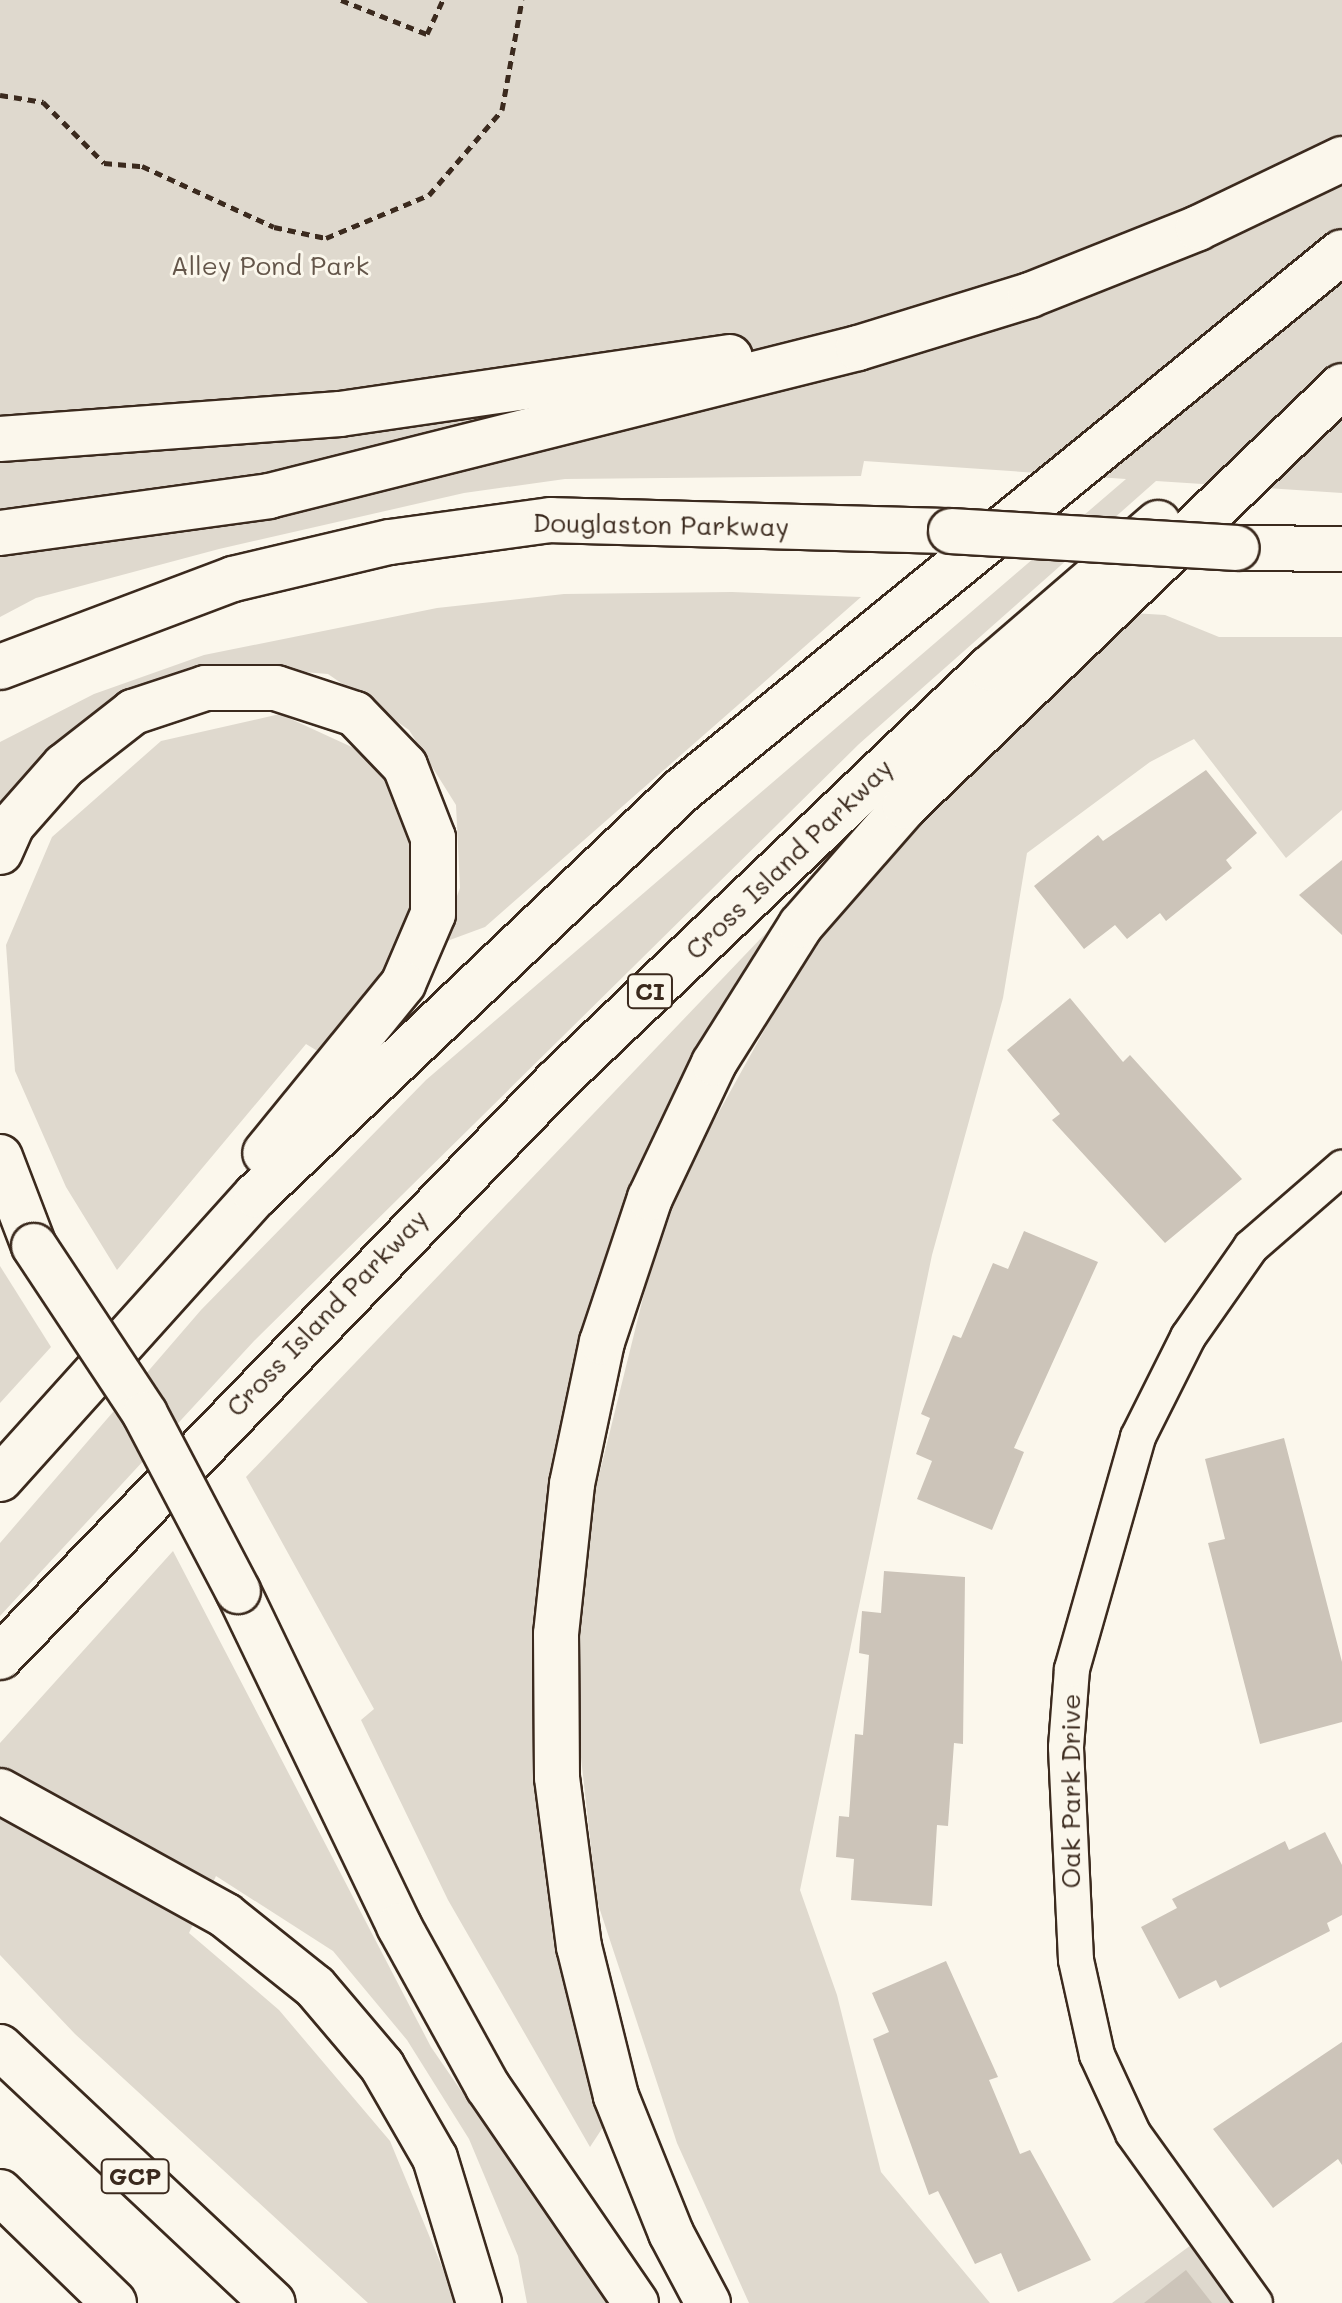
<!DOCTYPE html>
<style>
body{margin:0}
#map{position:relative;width:1342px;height:2303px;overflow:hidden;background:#fbf7ec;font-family:Mali,sans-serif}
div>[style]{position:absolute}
.green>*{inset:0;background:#dfd9ce}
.building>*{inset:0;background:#ccc4b9}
.path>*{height:5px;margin-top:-2.5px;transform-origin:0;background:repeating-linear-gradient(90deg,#3b2a1e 0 8px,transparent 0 14px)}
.roads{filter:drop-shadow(2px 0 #3b2a1e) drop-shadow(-2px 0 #3b2a1e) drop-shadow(0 2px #3b2a1e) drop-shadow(0 -2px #3b2a1e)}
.minor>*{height:34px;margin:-17px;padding:0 17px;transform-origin:17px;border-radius:17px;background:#fbf7ec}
.secondary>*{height:44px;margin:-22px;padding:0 22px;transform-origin:22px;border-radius:22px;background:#fbf7ec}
.motorway>*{height:44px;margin:-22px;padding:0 22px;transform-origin:22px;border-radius:22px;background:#fbf7ec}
.bridges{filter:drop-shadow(2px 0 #3b2a1e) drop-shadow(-2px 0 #3b2a1e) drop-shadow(0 2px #3b2a1e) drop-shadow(0 -2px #3b2a1e)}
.secondary-bridge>*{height:44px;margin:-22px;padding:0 22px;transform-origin:22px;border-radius:22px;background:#fbf7ec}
.motorway-bridge>*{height:44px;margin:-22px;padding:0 22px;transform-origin:22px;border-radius:22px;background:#fbf7ec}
span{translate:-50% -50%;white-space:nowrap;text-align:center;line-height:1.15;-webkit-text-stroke:6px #fbf7ec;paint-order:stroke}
.shield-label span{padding:2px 6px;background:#fbf7ec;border:2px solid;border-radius:6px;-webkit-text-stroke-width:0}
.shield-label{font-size:24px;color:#3b2a1e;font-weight:700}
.park-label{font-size:26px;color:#64564a}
.street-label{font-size:26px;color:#3b2a1e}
</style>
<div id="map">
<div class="green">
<div style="clip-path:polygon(0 0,1342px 0,1342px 493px,1156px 481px,859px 744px,254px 1341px,0 1616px,0 1543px,201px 1310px,426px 1080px,1126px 479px,864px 461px,861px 476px,565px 479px,464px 493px,219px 549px,36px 598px,0 617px)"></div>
<div style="clip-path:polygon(732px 592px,861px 597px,485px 927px,439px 944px,460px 888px,456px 805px,409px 730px,328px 674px,229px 666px,121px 700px,34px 766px,0 828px,0 742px,94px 694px,204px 655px,437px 608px,564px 594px)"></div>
<div style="clip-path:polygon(1132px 613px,1165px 615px,1219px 637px,1342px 637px,1342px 810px,1286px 858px,1194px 739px,1150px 762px,1027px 853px,1003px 998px,932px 1255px,800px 1890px,837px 1995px,881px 2172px,990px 2303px,749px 2303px,677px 2143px,597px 1901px,575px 1704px,588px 1520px,665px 1209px,801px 964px,908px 831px)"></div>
<div style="clip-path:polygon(280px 714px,380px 760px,423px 848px,413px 934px,324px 1055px,306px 1044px,117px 1270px,66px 1187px,15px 1071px,6px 945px,52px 837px,161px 741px)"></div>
<div style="clip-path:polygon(809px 888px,667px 1133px,551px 1533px,607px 2121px,590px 2147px,448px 1900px,361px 1720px,374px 1709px,246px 1477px)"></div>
<div style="clip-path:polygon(0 1266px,51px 1347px,0 1403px)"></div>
<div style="clip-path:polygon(173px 1551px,431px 2047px,607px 2303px,527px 2303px,518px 2256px,469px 2139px,407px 2040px,333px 1951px,216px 1876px,189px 1933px,279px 2010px,390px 2141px,457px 2303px,368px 2303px,75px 2034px,0 1955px,0 1743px)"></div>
<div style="clip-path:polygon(1202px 2237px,1251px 2303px,1112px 2303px)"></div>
</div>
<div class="building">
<div style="clip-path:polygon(1206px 770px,1257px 833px,1226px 860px,1232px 868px,1166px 921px,1160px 913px,1127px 939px,1115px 925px,1084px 949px,1034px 886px,1098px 835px,1103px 841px)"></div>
<div style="clip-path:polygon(1342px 860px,1342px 935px,1299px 895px)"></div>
<div style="clip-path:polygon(1070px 998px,1123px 1062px,1130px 1055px,1242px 1179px,1165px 1243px,1052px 1120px,1060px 1114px,1007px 1050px)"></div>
<div style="clip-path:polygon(1024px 1231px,1098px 1262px,1014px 1448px,1024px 1452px,992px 1530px,917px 1499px,932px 1461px,916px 1454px,930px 1418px,921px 1414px,953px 1335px,961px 1338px,993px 1263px,1008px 1269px)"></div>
<div style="clip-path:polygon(1284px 1438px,1342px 1662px,1342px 1722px,1260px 1744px,1208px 1543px,1225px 1539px,1205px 1459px)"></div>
<div style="clip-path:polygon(884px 1571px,965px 1577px,963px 1744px,954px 1743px,948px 1826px,937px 1825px,932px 1906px,851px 1900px,854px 1859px,836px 1857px,839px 1816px,849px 1817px,855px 1734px,863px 1735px,869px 1655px,859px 1653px,862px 1611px,881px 1613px)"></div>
<div style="clip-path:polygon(1325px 1832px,1342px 1865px,1342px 1915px,1327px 1923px,1330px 1931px,1220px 1988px,1216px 1980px,1179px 1999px,1141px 1927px,1177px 1908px,1172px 1899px,1285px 1841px,1289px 1850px)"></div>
<div style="clip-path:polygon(946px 1961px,998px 2077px,989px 2080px,1020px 2154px,1030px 2150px,1091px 2260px,1018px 2292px,1001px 2253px,975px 2264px,938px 2191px,929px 2195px,873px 2039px,889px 2032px,872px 1993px)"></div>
<div style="clip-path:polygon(1342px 2042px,1342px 2165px,1338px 2159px,1273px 2208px,1213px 2129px)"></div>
<div style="clip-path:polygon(1186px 2270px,1212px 2303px,1144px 2303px)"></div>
</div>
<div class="path">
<div style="left:341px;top:0;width:92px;rotate:21.6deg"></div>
<div style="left:427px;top:34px;width:38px;rotate:-65deg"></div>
<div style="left:0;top:95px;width:44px;rotate:9.2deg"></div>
<div style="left:43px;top:102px;width:86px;rotate:45deg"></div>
<div style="left:104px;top:163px;width:38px;rotate:5deg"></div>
<div style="left:142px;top:166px;width:145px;rotate:24.8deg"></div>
<div style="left:274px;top:227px;width:53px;rotate:11.9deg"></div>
<div style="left:326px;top:238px;width:112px;rotate:-22.7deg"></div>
<div style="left:429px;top:195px;width:112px;rotate:-49.3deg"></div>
<div style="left:502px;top:110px;width:112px;rotate:-79.7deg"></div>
</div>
<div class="roads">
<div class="minor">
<div style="left:1255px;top:2303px;width:209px;rotate:-125.7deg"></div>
<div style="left:1133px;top:2133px;width:86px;rotate:-114.8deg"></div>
<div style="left:1097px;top:2055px;width:97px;rotate:-102.5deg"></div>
<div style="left:1076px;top:1960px;width:213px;rotate:-92.7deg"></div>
<div style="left:1066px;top:1747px;width:78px;rotate:-85.6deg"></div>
<div style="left:1072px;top:1669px;width:241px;rotate:-74.1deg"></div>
<div style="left:1138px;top:1437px;width:112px;rotate:-63.4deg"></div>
<div style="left:1188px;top:1337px;width:110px;rotate:-55deg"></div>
<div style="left:1251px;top:1247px;width:121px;rotate:-41deg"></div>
</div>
<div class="secondary">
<div style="left:1236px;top:548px;width:106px;rotate:0.5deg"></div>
<div style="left:0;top:667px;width:249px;rotate:-20.7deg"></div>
<div style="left:233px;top:579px;width:161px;rotate:-13.3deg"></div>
<div style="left:390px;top:542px;width:162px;rotate:-7.8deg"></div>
<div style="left:551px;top:520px;width:400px;rotate:1.6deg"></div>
</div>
<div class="motorway">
<div style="left:0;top:439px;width:341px;rotate:-4.2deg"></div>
<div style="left:340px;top:414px;width:394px;rotate:-8.3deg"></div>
<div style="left:0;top:533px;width:272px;rotate:-7.8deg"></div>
<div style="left:269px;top:496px;width:607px;rotate:-14.1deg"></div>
<div style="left:858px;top:348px;width:180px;rotate:-17.1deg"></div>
<div style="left:1030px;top:295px;width:181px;rotate:-21.7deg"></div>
<div style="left:1198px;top:228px;width:160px;rotate:-25.6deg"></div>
<div style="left:0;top:852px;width:30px;rotate:-66deg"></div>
<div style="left:12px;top:825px;width:79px;rotate:-48.6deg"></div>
<div style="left:64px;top:766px;width:88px;rotate:-38deg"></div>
<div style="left:133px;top:712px;width:76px;rotate:-18.4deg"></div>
<div style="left:205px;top:688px;width:71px"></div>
<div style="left:276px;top:688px;width:83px;rotate:18.2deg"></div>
<div style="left:355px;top:714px;width:72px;rotate:46.1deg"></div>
<div style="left:405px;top:766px;width:77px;rotate:68.7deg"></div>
<div style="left:433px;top:838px;width:76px;rotate:90deg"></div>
<div style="left:433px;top:914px;width:76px;rotate:113.2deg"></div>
<div style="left:403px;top:984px;width:218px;rotate:129.2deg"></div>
<div style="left:0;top:1157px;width:95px;rotate:69.1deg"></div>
<div style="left:0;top:1479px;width:382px;rotate:-48deg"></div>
<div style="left:256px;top:1195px;width:588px;rotate:-43.55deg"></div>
<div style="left:682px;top:790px;width:851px;rotate:-39.19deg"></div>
<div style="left:238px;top:1591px;width:372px;rotate:64.3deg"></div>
<div style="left:399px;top:1926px;width:184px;rotate:61.1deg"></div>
<div style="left:488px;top:2087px;width:262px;rotate:55.6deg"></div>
<div style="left:0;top:1657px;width:800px;rotate:-45.96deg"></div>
<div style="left:556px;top:1082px;width:600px;rotate:-43.65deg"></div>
<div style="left:990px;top:668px;width:222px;rotate:-40.8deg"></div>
<div style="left:0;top:1791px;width:258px;rotate:28.9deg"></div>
<div style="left:226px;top:1916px;width:114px;rotate:38.6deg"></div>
<div style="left:315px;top:1987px;width:104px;rotate:49.7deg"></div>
<div style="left:382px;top:2066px;width:106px;rotate:60.1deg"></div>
<div style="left:435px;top:2158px;width:152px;rotate:73.1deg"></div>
<div style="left:0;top:2047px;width:374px;rotate:43.2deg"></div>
<div style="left:0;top:2192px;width:159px;rotate:44.2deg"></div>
<div style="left:708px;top:2303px;width:79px;rotate:-117.9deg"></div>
<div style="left:671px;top:2233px;width:148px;rotate:-111.9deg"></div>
<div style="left:616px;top:2096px;width:154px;rotate:-103.9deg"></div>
<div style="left:579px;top:1947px;width:171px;rotate:-97.4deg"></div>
<div style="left:557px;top:1777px;width:143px;rotate:-90.4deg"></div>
<div style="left:556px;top:1634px;width:151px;rotate:-83.9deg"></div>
<div style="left:572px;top:1484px;width:145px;rotate:-78.1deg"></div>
<div style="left:602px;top:1342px;width:152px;rotate:-71.6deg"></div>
<div style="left:650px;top:1198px;width:149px;rotate:-64.6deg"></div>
<div style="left:714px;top:1063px;width:163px;rotate:-57.8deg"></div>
<div style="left:801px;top:925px;width:158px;rotate:-48.8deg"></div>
<div style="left:905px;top:806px;width:606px;rotate:-43.86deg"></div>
</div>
</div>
<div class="bridges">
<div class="secondary-bridge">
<div style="left:951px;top:531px;width:286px;rotate:3.4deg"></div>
</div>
<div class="motorway-bridge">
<div style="left:34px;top:1246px;width:201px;rotate:56.5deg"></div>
<div style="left:145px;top:1414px;width:200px;rotate:62.3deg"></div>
</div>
</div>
<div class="shield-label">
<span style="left:650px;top:991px">CI</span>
<span style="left:135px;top:2176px">GCP</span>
</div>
<div class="park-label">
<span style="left:270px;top:266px">Alley Pond Park</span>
</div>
<div class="street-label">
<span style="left:661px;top:525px;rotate:1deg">Douglaston Parkway</span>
<span style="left:789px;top:859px;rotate:-44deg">Cross Island Parkway</span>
<span style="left:327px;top:1313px;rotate:-46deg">Cross Island Parkway</span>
<span style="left:1071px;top:1791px;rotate:-90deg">Oak Park Drive</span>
</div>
</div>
